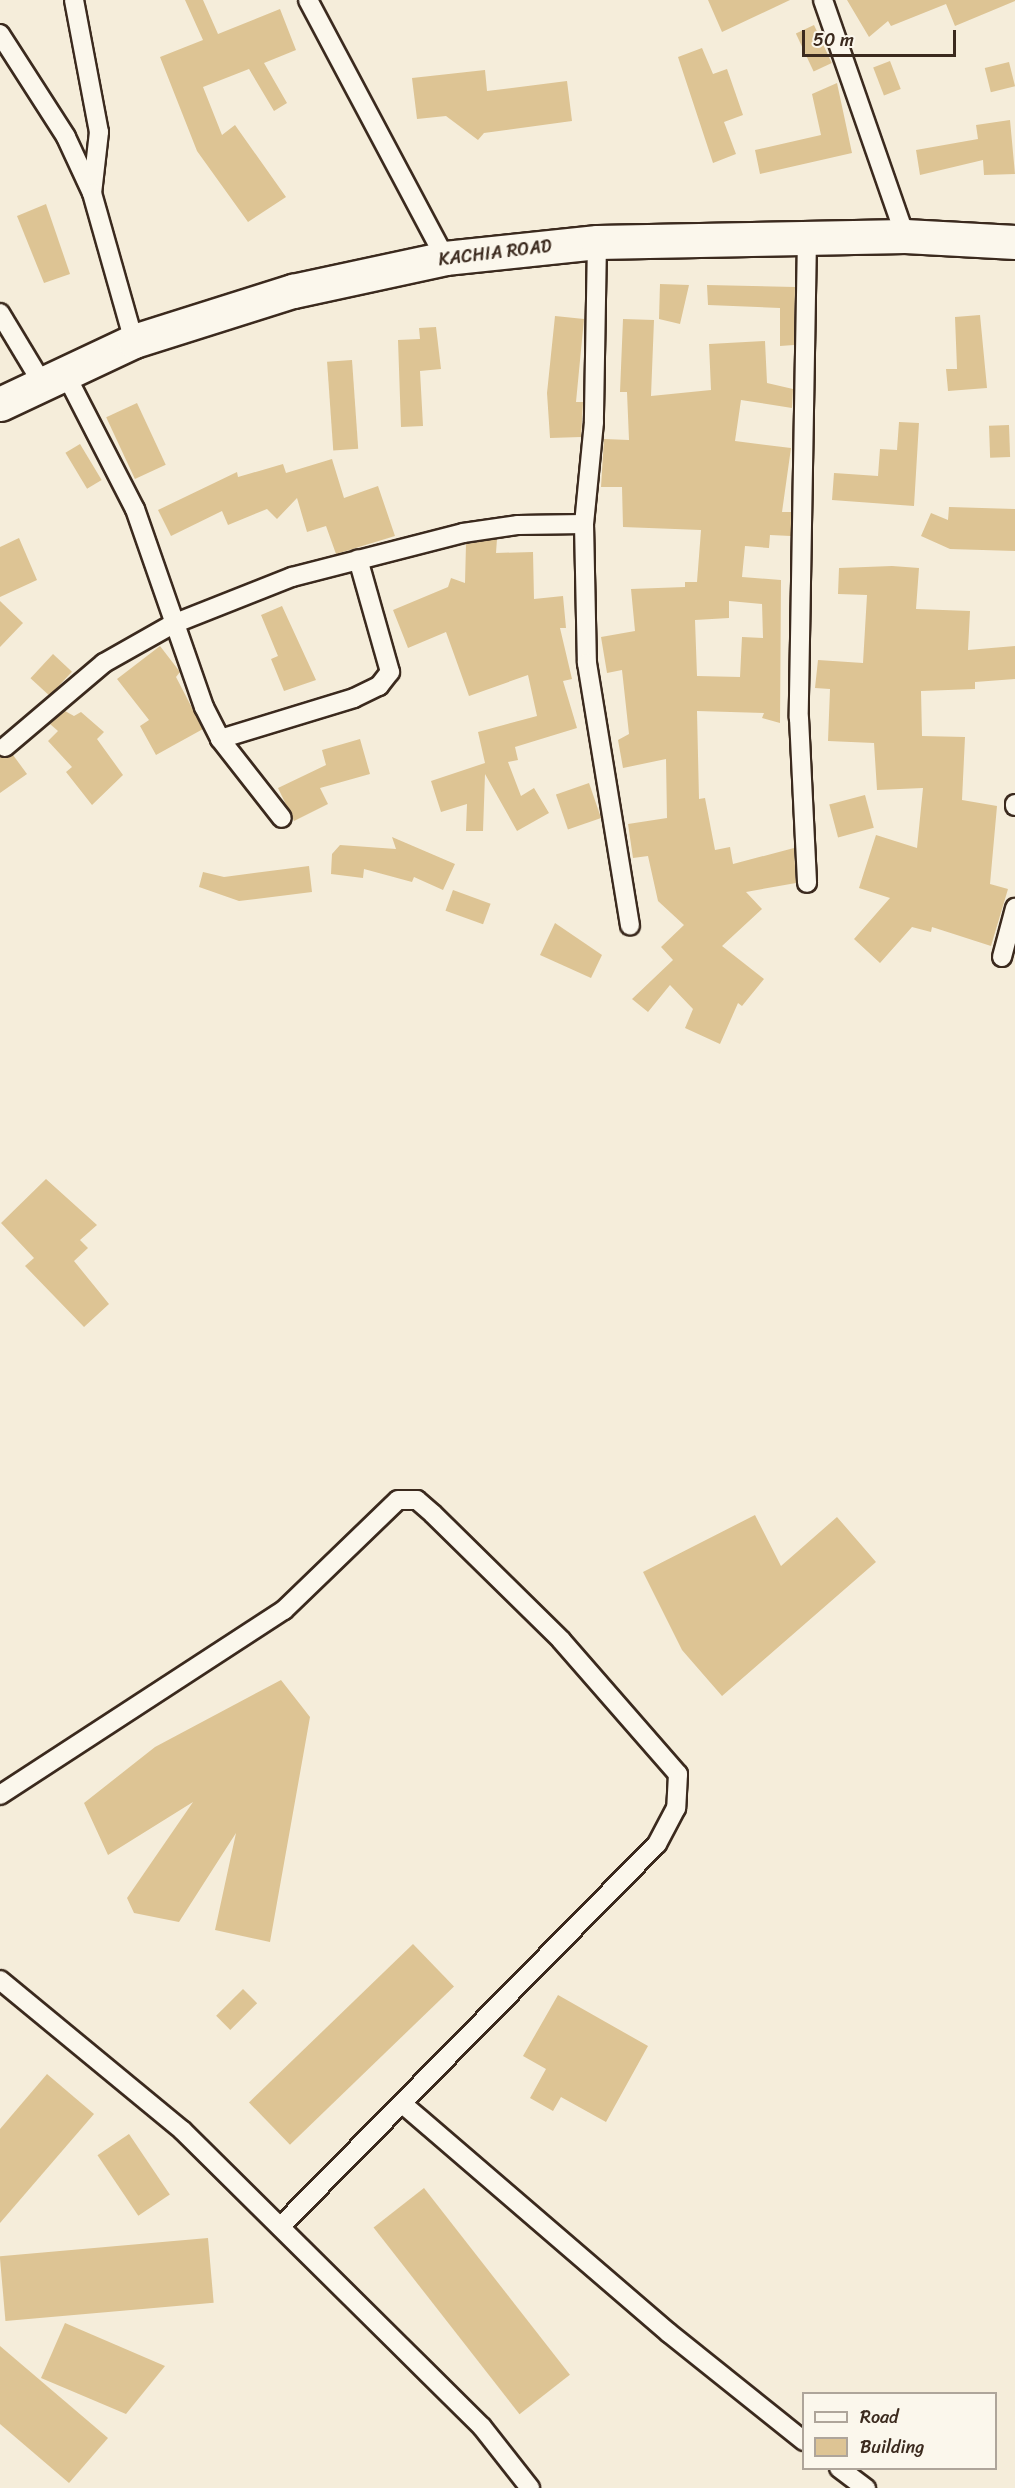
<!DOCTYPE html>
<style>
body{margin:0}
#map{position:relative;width:1015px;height:2488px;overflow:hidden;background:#f5edda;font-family:Sriracha,sans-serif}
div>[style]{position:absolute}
.building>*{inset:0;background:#ddc494;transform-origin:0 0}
.roads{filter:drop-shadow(2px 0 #3b2a1e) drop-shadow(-2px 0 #3b2a1e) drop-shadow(0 2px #3b2a1e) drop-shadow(0 -2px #3b2a1e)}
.street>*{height:18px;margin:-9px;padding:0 9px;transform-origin:9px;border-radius:9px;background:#fbf7ec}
.highway>*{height:33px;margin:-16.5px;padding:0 16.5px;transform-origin:16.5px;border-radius:16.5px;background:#fbf7ec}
span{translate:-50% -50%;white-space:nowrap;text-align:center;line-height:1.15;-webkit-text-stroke:4.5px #fbf7ec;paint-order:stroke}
.street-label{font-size:18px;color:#3b2a1e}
.legend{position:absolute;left:802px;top:2392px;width:195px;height:78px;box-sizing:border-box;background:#fbf7ec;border:2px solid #aea59a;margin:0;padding:8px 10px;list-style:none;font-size:18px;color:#3b2a1e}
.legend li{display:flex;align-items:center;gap:12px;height:30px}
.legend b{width:30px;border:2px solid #aea59a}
.scale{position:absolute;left:802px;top:30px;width:154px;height:27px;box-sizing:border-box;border:3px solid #3b2a1e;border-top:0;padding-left:8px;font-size:18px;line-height:21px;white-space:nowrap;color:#3b2a1e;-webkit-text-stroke:4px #fbf7ec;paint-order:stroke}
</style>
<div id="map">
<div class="building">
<div style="clip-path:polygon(185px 0,203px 0,218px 34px,280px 9px,296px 50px,264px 63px,287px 103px,274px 111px,249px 69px,203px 87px,222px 135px,235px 125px,286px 197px,248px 222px,197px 151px,160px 57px,203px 40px)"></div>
<div style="clip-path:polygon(708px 0,790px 0,722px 32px)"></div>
<div style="clip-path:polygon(847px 0,1015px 0,1015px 1px,955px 26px,946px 4px,891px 26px,888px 21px,869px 37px)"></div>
<div style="left:814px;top:25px;width:42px;height:20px;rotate:65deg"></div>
<div style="clip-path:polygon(702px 48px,713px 74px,727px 69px,743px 115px,724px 122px,736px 154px,713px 163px,678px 57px)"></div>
<div style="left:890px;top:61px;width:30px;height:18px;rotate:69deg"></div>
<div style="left:1009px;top:62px;width:25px;height:25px;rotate:76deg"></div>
<div style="clip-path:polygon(485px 70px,487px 91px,567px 81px,572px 121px,484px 133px,478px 140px,446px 116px,417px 119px,412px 78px)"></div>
<div style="clip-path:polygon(837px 83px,852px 153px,760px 174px,755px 150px,821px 135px,812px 94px)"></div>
<div style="clip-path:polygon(1010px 120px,1015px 174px,984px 175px,983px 160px,920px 175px,916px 150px,978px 139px,976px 125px)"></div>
<div style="clip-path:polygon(46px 204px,70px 274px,44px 283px,17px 216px)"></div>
<div style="clip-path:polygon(660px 284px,689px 285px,680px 324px,659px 319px)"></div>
<div style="clip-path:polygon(707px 285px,795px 287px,794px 345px,780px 346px,780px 308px,708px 305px)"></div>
<div style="clip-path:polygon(980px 315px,987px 388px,948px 391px,946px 369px,957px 369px,955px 317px)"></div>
<div style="clip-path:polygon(555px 316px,584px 319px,576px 402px,583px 402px,581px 437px,550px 438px,547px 393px)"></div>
<div style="clip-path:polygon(evenodd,623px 319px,654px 320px,651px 396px,711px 390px,709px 344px,765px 341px,767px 383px,793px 389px,792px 408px,741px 400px,735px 441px,791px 448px,782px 512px,791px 512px,791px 536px,770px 535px,769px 548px,745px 546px,742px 577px,781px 580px,780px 723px,762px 718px,764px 713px,697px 711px,699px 799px,705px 798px,715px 850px,730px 847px,733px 864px,794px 848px,796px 883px,746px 892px,762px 909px,722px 946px,764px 979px,742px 1006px,738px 1003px,720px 1044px,685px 1028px,693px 1009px,670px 985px,648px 1012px,632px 999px,673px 960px,661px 947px,684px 925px,658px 901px,648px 856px,633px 858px,628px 824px,667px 818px,666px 759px,623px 768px,618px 740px,629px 734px,622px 670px,607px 673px,601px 637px,635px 631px,631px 589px,685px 587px,685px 582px,697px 582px,701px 530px,623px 527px,622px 487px,601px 487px,604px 439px,629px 440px,627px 392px,620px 392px,623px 319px,729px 601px,762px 604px,763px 638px,742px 637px,740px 677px,697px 676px,695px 620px,729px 618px,729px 601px)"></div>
<div style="clip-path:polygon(436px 327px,441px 369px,420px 371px,423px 426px,401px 427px,398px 340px,420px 339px,419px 328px)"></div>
<div style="left:352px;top:360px;width:89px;height:25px;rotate:86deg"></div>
<div style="left:137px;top:403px;width:68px;height:34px;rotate:65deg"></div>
<div style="clip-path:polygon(899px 422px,919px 423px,914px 506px,832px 500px,834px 473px,878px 476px,880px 449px,897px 450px)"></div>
<div style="left:1009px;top:425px;width:32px;height:20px;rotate:88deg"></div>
<div style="left:80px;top:444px;width:42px;height:17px;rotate:59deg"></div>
<div style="clip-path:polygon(332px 459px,344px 498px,378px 486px,395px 536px,336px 554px,326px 526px,307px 532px,297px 498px,277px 519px,267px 509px,228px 525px,222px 511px,171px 536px,158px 510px,237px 472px,238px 477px,283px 464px,286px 473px)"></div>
<div style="clip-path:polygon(949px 507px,1015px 509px,1015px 551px,950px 549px,921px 536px,931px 513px,948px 520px)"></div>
<div style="clip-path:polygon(19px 538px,37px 580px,0 597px,0 547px)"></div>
<div style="clip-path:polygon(497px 539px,496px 553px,533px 552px,534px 599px,563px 596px,566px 628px,560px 628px,572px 679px,563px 681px,577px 728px,515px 747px,518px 760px,508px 762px,521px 796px,534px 788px,549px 813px,517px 831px,485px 774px,483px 831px,466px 831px,467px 804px,441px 812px,431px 781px,485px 763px,478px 732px,537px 716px,528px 675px,469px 696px,446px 632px,408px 648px,393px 610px,448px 587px,451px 578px,465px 583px,466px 544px)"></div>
<div style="clip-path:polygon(892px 566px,919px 568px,916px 609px,970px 611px,968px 650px,1015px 646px,1015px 679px,975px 682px,975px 689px,921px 691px,922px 736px,965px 737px,962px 800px,997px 806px,990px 884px,1008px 889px,991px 946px,932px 927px,931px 932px,912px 927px,880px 963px,854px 939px,890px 898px,859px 888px,876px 835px,917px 848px,923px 788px,877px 790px,874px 743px,828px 741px,830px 689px,815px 688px,818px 660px,863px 663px,867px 595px,838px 594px,839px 568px)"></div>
<div style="clip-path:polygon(0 601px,23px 623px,0 647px)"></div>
<div style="clip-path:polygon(282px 606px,316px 680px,284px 691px,271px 659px,278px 656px,261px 615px)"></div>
<div style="clip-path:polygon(160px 646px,180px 672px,176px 677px,203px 729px,156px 755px,140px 726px,149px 720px,117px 679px)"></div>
<div style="left:53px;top:654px;width:26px;height:33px;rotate:43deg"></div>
<div style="clip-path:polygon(65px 711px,74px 716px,81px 712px,104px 732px,97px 739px,123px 775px,92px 805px,66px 772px,72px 767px,48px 741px,58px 731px,50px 724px)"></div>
<div style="clip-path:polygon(360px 739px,370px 774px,320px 788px,328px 804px,294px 821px,278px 788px,326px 765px,322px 750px)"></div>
<div style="clip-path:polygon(13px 755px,27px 774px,0 793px,0 757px)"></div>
<div style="left:589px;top:783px;width:37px;height:35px;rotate:71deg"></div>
<div style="left:865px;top:795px;width:34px;height:37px;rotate:75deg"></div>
<div style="clip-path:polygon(392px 837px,455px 864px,443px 890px,414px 877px,412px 882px,364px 869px,363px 878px,331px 874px,332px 854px,340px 845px,396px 849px)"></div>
<div style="clip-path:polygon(309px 866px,312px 892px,239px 901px,199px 887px,203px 872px,224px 877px)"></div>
<div style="left:453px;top:890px;width:40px;height:22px;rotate:20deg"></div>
<div style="clip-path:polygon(555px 923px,602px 955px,591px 978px,540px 955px)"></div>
<div style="clip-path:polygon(46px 1179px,97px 1225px,80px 1240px,88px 1248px,74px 1261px,109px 1304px,84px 1327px,25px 1266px,34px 1258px,1px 1223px)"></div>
<div style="clip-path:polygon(755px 1515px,781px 1566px,837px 1517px,876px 1562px,722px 1696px,682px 1650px,643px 1572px)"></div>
<div style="clip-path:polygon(281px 1680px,310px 1717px,270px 1942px,215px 1930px,236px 1833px,179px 1922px,134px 1913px,127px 1898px,193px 1802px,108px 1855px,84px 1803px,155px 1747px)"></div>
<div style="left:413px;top:1944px;width:59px;height:228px;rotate:46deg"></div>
<div style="left:243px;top:1989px;width:20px;height:38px;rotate:45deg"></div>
<div style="clip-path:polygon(558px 1995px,648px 2046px,606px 2122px,561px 2097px,553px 2111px,530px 2098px,546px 2069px,523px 2056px)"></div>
<div style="clip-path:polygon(47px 2074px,94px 2114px,0 2223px,0 2129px)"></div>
<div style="left:129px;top:2134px;width:73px;height:38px;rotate:56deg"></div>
<div style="left:424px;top:2188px;width:237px;height:64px;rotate:52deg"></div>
<div style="left:208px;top:2238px;width:65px;height:209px;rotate:85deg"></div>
<div style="clip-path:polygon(65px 2323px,165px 2366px,126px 2414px,41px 2378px)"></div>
<div style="clip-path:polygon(0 2346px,108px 2438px,69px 2483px,0 2424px)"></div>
</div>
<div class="roads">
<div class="street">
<div style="left:74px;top:0;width:134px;rotate:79.3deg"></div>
<div style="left:99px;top:132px;width:61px;rotate:96.5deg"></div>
<div style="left:308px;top:0;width:292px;rotate:62deg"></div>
<div style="left:823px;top:0;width:250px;rotate:70.8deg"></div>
<div style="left:0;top:34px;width:122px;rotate:57.3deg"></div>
<div style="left:66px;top:137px;width:62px;rotate:65.1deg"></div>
<div style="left:92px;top:193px;width:154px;rotate:74.2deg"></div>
<div style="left:807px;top:238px;width:480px;rotate:91deg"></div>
<div style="left:799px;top:718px;width:165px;rotate:87.2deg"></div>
<div style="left:597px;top:242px;width:180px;rotate:91deg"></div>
<div style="left:594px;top:422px;width:102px;rotate:95.6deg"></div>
<div style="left:584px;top:524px;width:139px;rotate:88.8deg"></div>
<div style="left:587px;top:663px;width:266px;rotate:80.7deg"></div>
<div style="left:0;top:313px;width:82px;rotate:59deg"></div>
<div style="left:65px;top:373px;width:153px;rotate:62.8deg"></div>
<div style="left:135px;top:509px;width:210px;rotate:70.8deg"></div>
<div style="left:204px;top:707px;width:36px;rotate:63deg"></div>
<div style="left:220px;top:739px;width:100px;rotate:51.9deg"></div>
<div style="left:220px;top:739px;width:140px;rotate:-17deg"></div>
<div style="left:354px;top:698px;width:28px;rotate:-26deg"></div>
<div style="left:379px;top:686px;width:18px;rotate:-52deg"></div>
<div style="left:390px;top:672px;width:117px;rotate:-105.8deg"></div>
<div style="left:5px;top:747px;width:130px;rotate:-40.3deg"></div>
<div style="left:104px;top:663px;width:79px;rotate:-29.5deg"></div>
<div style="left:173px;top:624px;width:128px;rotate:-21.6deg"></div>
<div style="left:292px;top:577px;width:177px;rotate:-14.4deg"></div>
<div style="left:463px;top:533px;width:56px;rotate:-8.3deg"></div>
<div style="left:518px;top:525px;width:66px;rotate:-0.9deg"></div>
<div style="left:1015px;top:804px;width:2px;rotate:90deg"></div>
<div style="left:1002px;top:957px;width:51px;rotate:-75.1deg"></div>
<div style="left:0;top:1795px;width:339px;rotate:-33.1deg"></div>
<div style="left:284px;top:1610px;width:158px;rotate:-44deg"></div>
<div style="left:398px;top:1500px;width:19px"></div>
<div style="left:417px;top:1500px;width:21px;rotate:41deg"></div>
<div style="left:433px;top:1514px;width:180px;rotate:44.5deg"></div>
<div style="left:561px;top:1640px;width:178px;rotate:48.9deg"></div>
<div style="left:678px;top:1774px;width:34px;rotate:93deg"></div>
<div style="left:676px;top:1808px;width:41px;rotate:117.8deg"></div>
<div style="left:657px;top:1844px;width:537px;rotate:134.55deg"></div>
<div style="left:0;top:1980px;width:236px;rotate:39.5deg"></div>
<div style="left:182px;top:2130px;width:422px;rotate:44.7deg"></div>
<div style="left:482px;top:2427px;width:78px;rotate:51.8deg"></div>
<div style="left:405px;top:2106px;width:348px;rotate:40.7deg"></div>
<div style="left:669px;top:2333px;width:173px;rotate:38.7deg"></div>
<div style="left:839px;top:2468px;width:34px;rotate:37deg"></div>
</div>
<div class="highway">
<div style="left:0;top:404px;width:148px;rotate:-25.2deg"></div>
<div style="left:134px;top:341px;width:167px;rotate:-17.5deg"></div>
<div style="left:293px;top:291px;width:156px;rotate:-12.2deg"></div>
<div style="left:445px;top:258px;width:153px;rotate:-6deg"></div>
<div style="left:597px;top:242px;width:308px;rotate:-1.1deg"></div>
<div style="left:905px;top:236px;width:110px;rotate:3.1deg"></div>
</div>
</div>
<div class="street-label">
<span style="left:495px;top:253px;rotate:-7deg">KACHIA ROAD</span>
</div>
<ul class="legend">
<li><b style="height:8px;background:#fbf7ec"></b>Road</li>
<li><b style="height:16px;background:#ddc494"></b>Building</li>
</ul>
<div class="scale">50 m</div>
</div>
